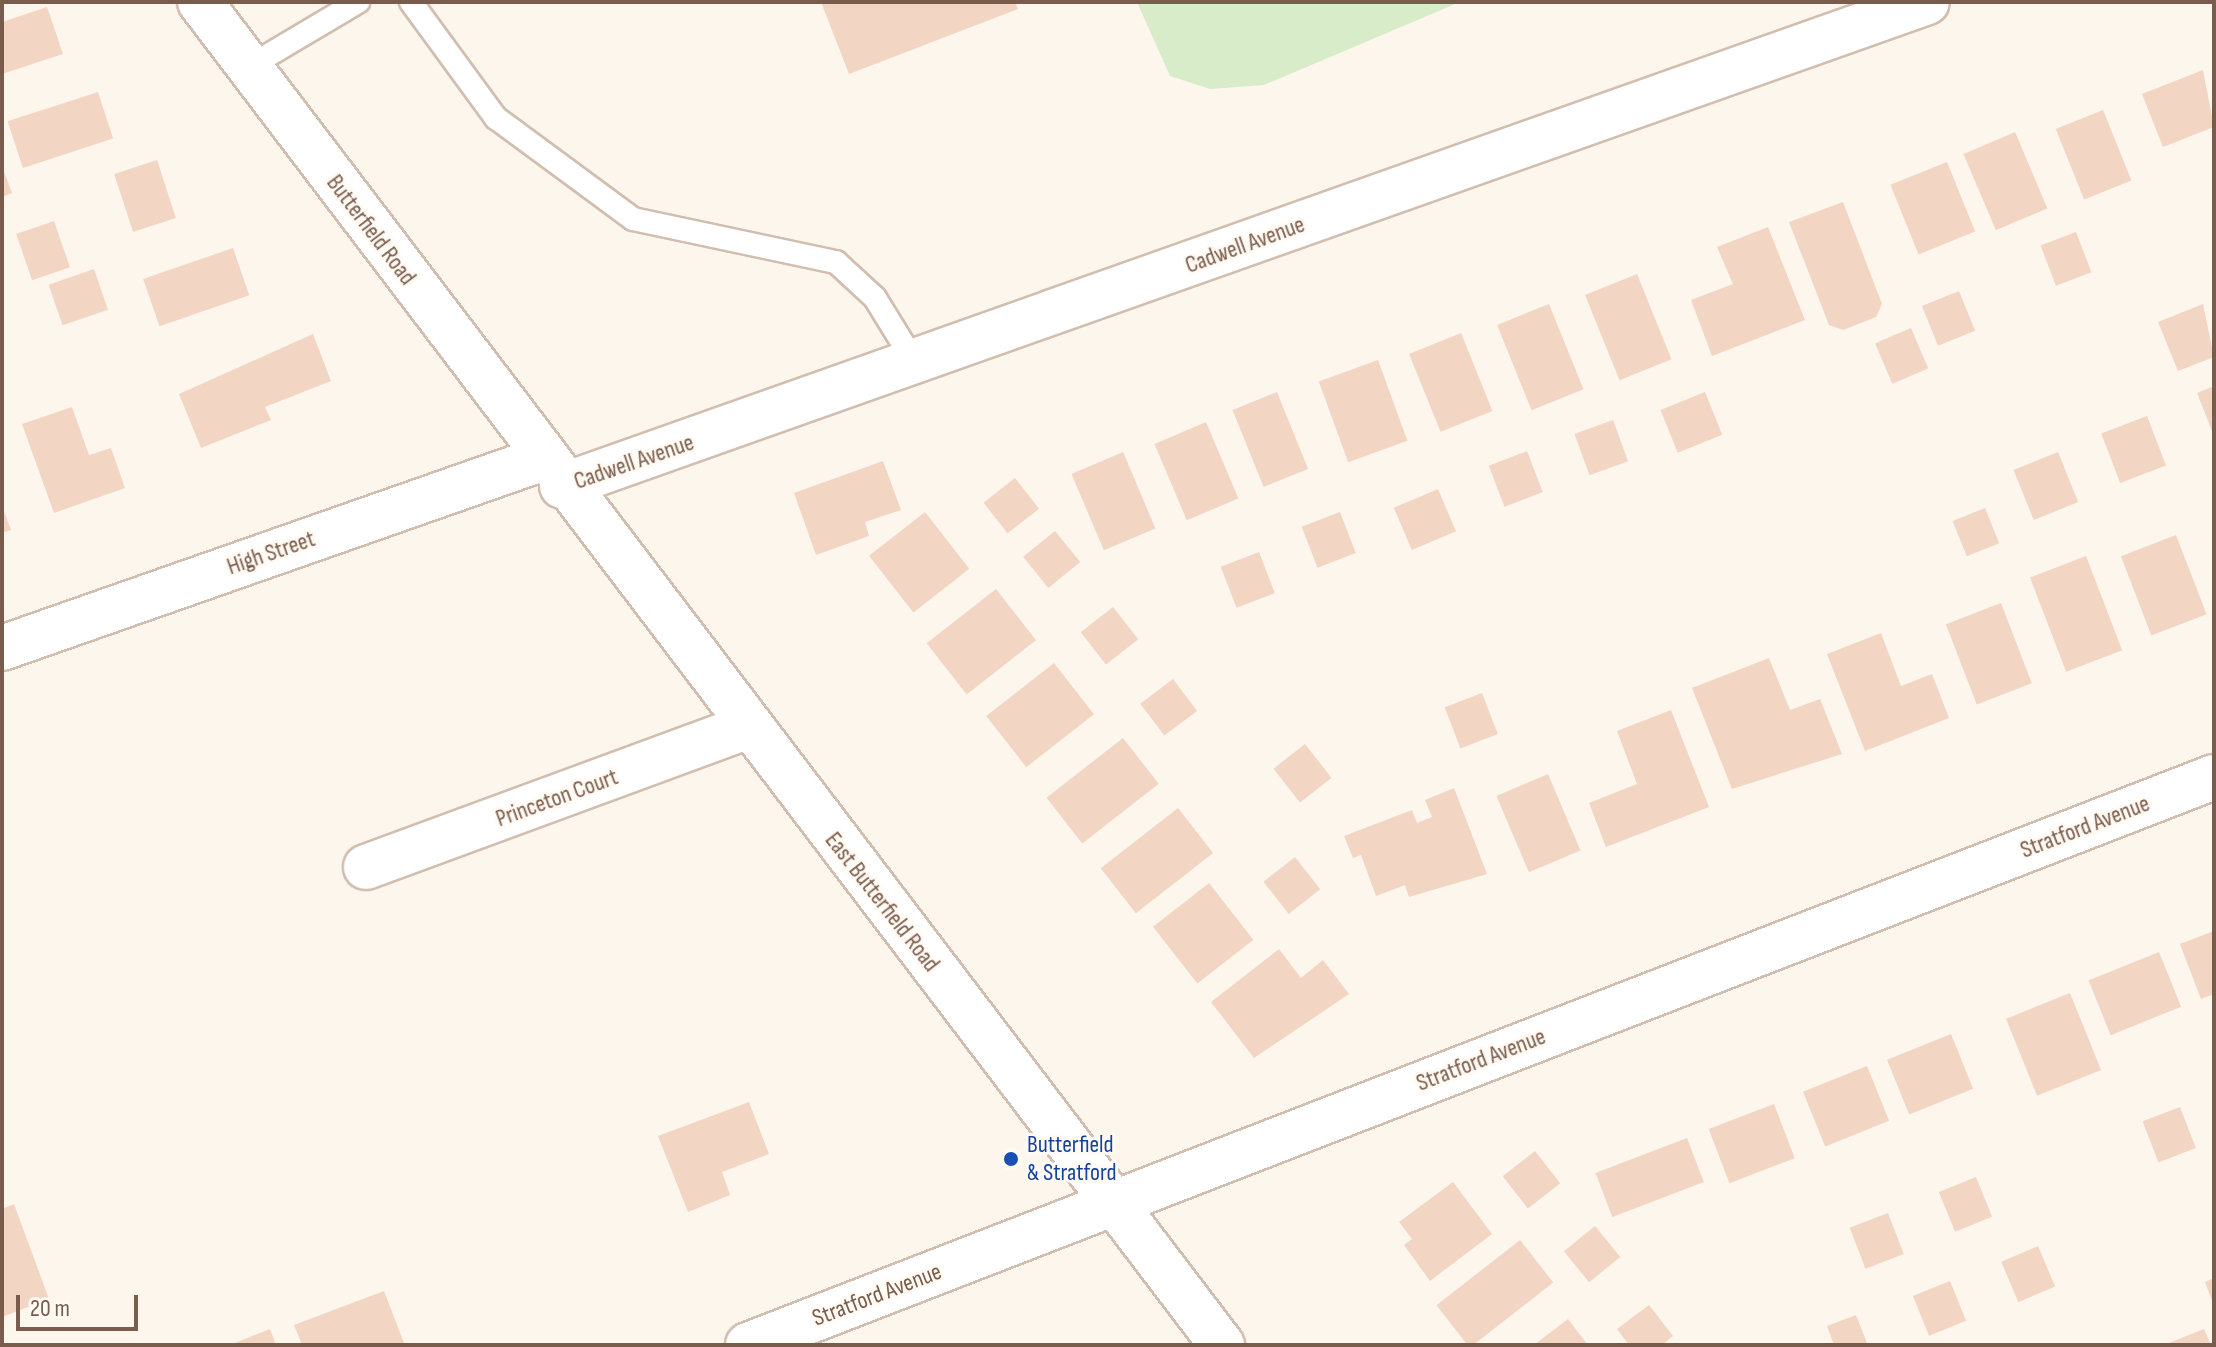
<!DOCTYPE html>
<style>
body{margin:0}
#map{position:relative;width:2216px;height:1347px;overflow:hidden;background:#fdf6ec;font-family:"Sofia Sans Condensed",sans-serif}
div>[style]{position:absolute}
.green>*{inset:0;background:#d8ecc9}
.building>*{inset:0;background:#f3d5c3;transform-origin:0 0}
.roads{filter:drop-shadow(2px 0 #d1beb0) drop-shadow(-2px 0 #d1beb0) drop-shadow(0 2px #d1beb0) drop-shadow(0 -2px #d1beb0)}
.lane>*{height:22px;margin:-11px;padding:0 11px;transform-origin:11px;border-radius:11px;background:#fff}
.street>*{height:44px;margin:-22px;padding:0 22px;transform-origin:22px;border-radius:22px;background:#fff}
.secondary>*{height:44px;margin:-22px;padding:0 22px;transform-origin:22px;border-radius:22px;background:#fff}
.dots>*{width:22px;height:22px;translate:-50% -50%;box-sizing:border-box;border:4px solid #fffaf3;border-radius:50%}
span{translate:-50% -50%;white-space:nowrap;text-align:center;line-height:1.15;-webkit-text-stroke:6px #fffaf3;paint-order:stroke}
.street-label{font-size:24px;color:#7a5c4d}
.transit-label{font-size:24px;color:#164399}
.left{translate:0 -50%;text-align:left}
.frame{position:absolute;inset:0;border:4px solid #7a5c4d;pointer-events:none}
.scale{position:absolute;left:16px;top:1295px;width:122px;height:36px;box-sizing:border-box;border:4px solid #7a5c4d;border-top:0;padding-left:10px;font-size:24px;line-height:28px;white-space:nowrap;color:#7a5c4d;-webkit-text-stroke:6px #fffaf3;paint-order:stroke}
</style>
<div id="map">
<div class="green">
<div style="clip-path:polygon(1137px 2px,1460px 2px,1264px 85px,1210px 89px,1170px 76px)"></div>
</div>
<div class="building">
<div style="clip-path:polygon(821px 2px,1015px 2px,1018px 9px,849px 74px)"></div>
<div style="clip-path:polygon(47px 7px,63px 54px,2px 74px,2px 22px)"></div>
<div style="clip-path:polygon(2203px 70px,2214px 127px,2163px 147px,2142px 94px)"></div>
<div style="left:98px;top:92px;width:49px;height:95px;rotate:72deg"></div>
<div style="left:2103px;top:110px;width:76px;height:51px;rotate:68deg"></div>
<div style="left:2015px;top:132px;width:83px;height:56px;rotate:67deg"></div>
<div style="left:157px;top:160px;width:61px;height:45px;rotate:72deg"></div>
<div style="left:1947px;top:162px;width:75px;height:61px;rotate:68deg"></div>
<div style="clip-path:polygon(2px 166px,12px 193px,2px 197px)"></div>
<div style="clip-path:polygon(1843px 202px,1882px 304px,1876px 317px,1843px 330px,1829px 325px,1789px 222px)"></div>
<div style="left:54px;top:221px;width:49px;height:40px;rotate:71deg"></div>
<div style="clip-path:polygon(1768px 227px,1805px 320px,1712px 356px,1691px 300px,1733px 284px,1717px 247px)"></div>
<div style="left:2076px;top:232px;width:43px;height:38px;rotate:69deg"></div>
<div style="left:233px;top:248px;width:50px;height:95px;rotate:71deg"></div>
<div style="left:94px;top:269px;width:43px;height:48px;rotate:71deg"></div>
<div style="left:1637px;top:274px;width:92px;height:56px;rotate:68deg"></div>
<div style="left:1959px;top:291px;width:43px;height:40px;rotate:68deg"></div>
<div style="left:1549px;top:304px;width:92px;height:56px;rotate:68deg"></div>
<div style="clip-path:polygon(2203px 304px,2214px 357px,2178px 371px,2158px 322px)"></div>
<div style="left:1911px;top:328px;width:44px;height:39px;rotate:67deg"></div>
<div style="left:1461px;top:333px;width:84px;height:56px;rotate:68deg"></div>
<div style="clip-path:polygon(313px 334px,331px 381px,265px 407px,271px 420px,201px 448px,179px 394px)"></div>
<div style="left:1378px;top:360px;width:86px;height:63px;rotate:70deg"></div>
<div style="clip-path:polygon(2214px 386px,2214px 436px,2197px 393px)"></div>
<div style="left:1277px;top:392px;width:83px;height:48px;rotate:68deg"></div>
<div style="left:1705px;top:392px;width:46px;height:48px;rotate:68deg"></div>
<div style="clip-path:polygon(72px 407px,89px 455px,111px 448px,125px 488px,54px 513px,22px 424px)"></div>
<div style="left:2147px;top:416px;width:53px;height:49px;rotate:69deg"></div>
<div style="left:1613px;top:420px;width:44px;height:41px;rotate:70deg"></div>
<div style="left:1206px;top:422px;width:83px;height:56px;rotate:67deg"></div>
<div style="left:1527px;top:451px;width:44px;height:41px;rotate:69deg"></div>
<div style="left:1123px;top:452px;width:83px;height:56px;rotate:67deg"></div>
<div style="left:2058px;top:452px;width:54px;height:48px;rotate:68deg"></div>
<div style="clip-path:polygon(883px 461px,901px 510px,865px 522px,869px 536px,816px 555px,794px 493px)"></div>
<div style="left:1015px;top:478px;width:39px;height:40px;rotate:52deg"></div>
<div style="left:1438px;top:489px;width:46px;height:48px;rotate:67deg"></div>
<div style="clip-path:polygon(2px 506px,11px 530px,2px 533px)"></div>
<div style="left:1985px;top:508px;width:38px;height:35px;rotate:68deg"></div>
<div style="left:925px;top:512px;width:72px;height:71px;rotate:52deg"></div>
<div style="left:1340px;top:512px;width:44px;height:41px;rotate:69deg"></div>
<div style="left:1055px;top:531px;width:40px;height:41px;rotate:51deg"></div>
<div style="left:2176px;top:535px;width:85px;height:59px;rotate:69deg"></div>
<div style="left:1259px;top:552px;width:44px;height:41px;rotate:69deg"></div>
<div style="left:2086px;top:556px;width:101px;height:60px;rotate:69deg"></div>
<div style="left:996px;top:589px;width:65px;height:88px;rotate:52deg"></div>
<div style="left:2001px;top:603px;width:86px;height:59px;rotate:69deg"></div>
<div style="left:1113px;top:607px;width:41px;height:41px;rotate:52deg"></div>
<div style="clip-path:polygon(1881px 633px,1901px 686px,1932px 674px,1949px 718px,1865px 751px,1827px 654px)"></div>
<div style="clip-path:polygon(1769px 658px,1790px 710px,1820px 699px,1842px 754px,1732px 789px,1692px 688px)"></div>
<div style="left:1054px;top:663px;width:65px;height:86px;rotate:52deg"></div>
<div style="left:1173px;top:679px;width:40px;height:41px;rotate:53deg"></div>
<div style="left:1482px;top:693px;width:44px;height:40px;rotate:69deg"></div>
<div style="clip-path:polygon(1671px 710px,1709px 807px,1606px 847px,1589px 803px,1637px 784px,1617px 731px)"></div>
<div style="left:1123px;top:738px;width:58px;height:97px;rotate:52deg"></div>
<div style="left:1305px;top:744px;width:43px;height:40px;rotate:52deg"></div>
<div style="left:1548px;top:774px;width:83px;height:56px;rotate:67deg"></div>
<div style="clip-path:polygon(1454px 788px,1487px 874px,1409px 897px,1405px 885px,1376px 896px,1361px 855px,1353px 858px,1344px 836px,1412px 810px,1417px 823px,1432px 817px,1425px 800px)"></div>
<div style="left:1178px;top:808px;width:57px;height:98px;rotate:52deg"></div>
<div style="left:1295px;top:857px;width:41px;height:40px;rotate:52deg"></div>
<div style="left:1209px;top:883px;width:72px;height:71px;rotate:52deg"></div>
<div style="clip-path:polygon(2214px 931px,2214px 994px,2201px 999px,2180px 944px)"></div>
<div style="clip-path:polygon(1279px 949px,1301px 978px,1323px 960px,1349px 994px,1254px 1058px,1211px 1002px)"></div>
<div style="left:2159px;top:952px;width:59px;height:76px;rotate:68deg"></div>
<div style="left:2070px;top:993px;width:83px;height:69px;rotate:68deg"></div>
<div style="left:1951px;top:1034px;width:59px;height:69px;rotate:68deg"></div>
<div style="left:1867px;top:1066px;width:59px;height:69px;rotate:68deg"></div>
<div style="clip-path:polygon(749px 1102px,769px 1154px,722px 1172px,730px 1195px,688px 1212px,658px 1136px)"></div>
<div style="left:1774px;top:1104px;width:58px;height:70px;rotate:69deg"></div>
<div style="left:2180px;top:1107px;width:44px;height:40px;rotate:69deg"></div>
<div style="left:1687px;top:1138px;width:47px;height:98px;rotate:69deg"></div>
<div style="left:1535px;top:1151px;width:41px;height:41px;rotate:52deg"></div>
<div style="left:1976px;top:1177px;width:43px;height:40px;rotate:68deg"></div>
<div style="clip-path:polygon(1453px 1182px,1492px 1234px,1430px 1281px,1404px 1245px,1412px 1239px,1399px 1222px)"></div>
<div style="clip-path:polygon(14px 1204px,49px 1299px,2px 1317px,2px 1209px)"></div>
<div style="left:1888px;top:1213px;width:44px;height:41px;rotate:69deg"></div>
<div style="left:1595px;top:1226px;width:40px;height:40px;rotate:51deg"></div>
<div style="left:1520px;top:1240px;width:54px;height:106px;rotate:52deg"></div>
<div style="left:2038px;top:1246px;width:44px;height:40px;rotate:67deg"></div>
<div style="clip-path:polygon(2214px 1278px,2214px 1306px,2205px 1282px)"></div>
<div style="left:1950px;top:1281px;width:43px;height:40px;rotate:68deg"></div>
<div style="clip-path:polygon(384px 1291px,404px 1343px,302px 1345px,294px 1325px)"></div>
<div style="clip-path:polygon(1649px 1305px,1673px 1336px,1662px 1345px,1629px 1345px,1617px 1329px)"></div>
<div style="clip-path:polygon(1856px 1315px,1867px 1343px,1834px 1345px,1827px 1326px)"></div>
<div style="clip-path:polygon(1568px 1319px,1588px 1345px,1534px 1345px)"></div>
<div style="clip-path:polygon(270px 1329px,276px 1345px,230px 1345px)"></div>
<div style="clip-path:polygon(2204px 1329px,2211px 1345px,2164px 1345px)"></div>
</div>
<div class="roads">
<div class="lane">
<div style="left:411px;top:2px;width:144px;rotate:53.8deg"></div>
<div style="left:496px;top:118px;width:170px;rotate:36.4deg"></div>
<div style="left:633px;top:219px;width:208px;rotate:12deg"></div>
<div style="left:836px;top:262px;width:53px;rotate:42.7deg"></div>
<div style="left:875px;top:298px;width:76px;rotate:58.4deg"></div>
<div style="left:250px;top:66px;width:126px;rotate:-30.7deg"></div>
</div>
<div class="street">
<div style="left:562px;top:486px;width:1448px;rotate:-19.52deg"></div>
<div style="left:2px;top:648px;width:571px;rotate:-19.32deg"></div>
<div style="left:366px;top:867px;width:406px;rotate:-20.2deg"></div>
<div style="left:748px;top:1345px;width:1572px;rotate:-21.18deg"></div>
</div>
<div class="secondary">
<div style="left:200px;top:2px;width:1688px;rotate:52.73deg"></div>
</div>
</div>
<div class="dots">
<div style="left:1011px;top:1159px;background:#1a4fb4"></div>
</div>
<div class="street-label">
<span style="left:371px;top:230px;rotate:53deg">Butterfield Road</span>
<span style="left:1245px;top:245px;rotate:-20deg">Cadwell Avenue</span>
<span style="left:634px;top:462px;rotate:-19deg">Cadwell Avenue</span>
<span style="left:271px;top:553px;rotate:-19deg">High Street</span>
<span style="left:557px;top:798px;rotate:-20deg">Princeton Court</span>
<span style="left:2085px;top:827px;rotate:-21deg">Stratford Avenue</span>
<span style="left:882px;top:902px;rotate:52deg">East Butterfield Road</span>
<span style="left:1481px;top:1060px;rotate:-21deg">Stratford Avenue</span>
<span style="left:877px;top:1295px;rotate:-21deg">Stratford Avenue</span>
</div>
<div class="transit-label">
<span class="left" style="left:1027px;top:1159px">Butterfield<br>&amp; Stratford</span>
</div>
<div class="frame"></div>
<div class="scale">20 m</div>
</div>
